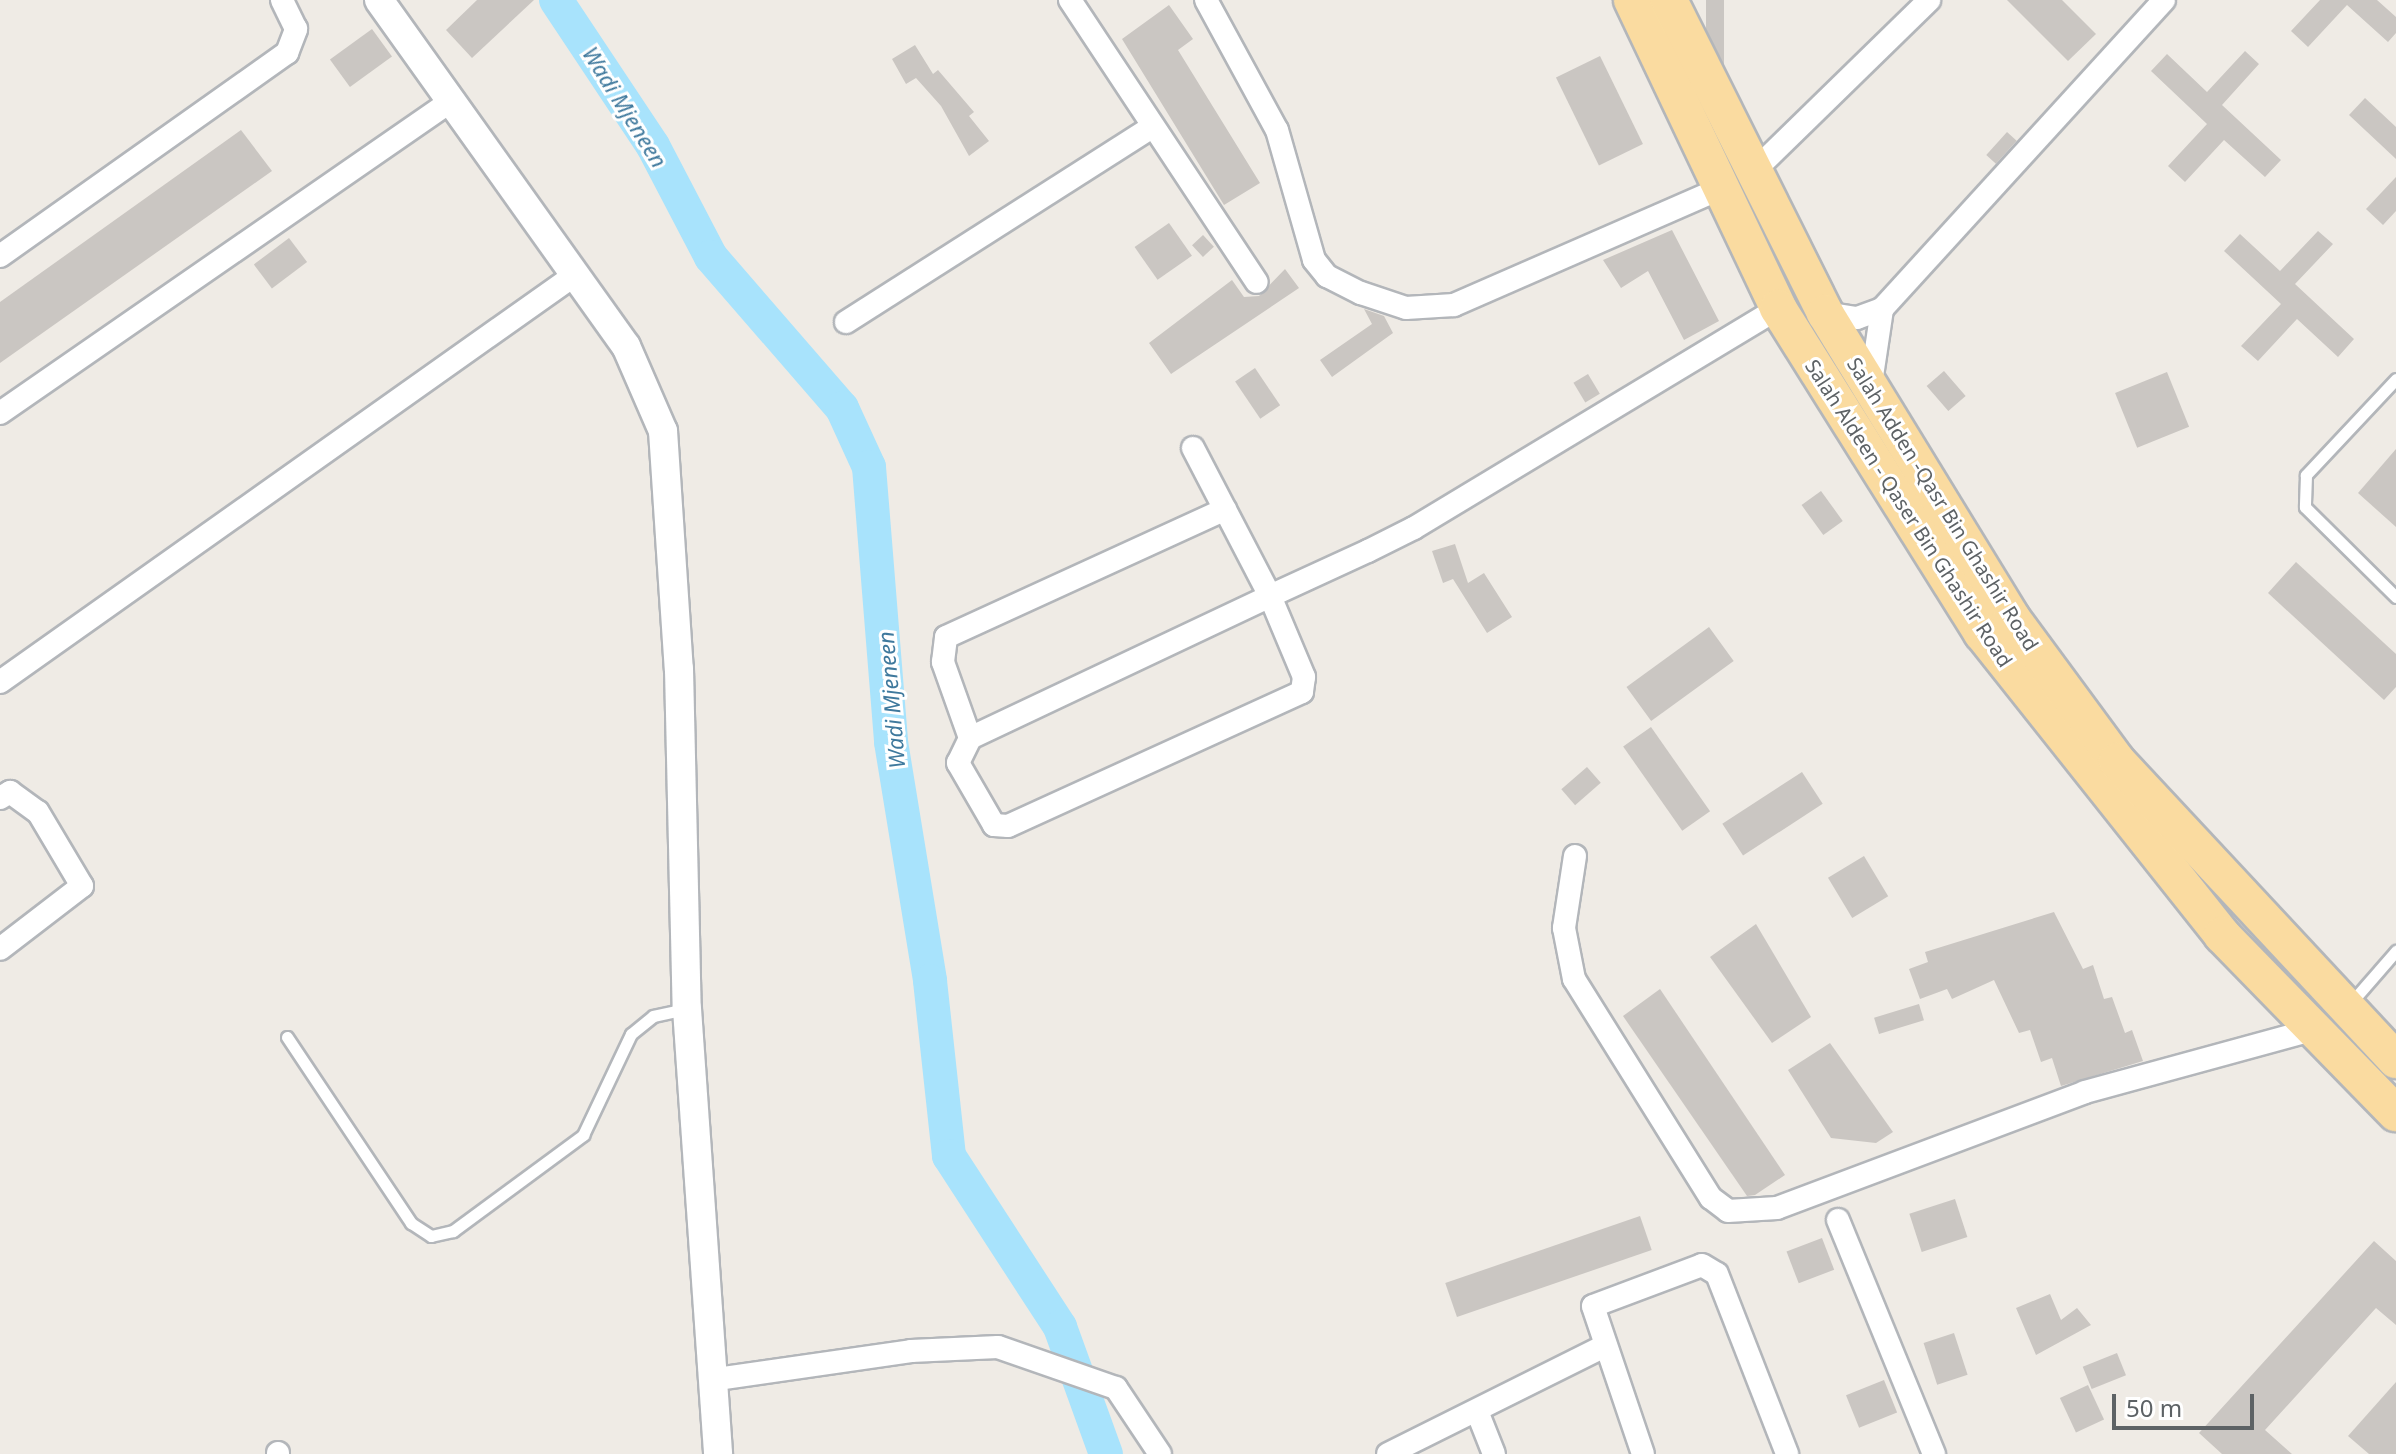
<!DOCTYPE html>
<style>
body{margin:0}
#map{position:relative;width:2396px;height:1454px;overflow:hidden;background:#efebe5;font-family:"Noto Sans",sans-serif}
div>[style]{position:absolute}
.river>*{height:34px;margin:-17px;padding:0 17px;transform-origin:17px;border-radius:17px;background:#a8e3fc}
.building>*{inset:0;background:#cac6c2;transform-origin:0 0}
.roads{filter:drop-shadow(2px 0 #b3b6ba) drop-shadow(-2px 0 #b3b6ba) drop-shadow(0 2px #b3b6ba) drop-shadow(0 -2px #b3b6ba)}
.service>*{height:11px;margin:-5.5px;padding:0 5.5px;transform-origin:5.5px;border-radius:5.5px;background:#fff}
.minor>*{height:22px;margin:-11px;padding:0 11px;transform-origin:11px;border-radius:11px;background:#fff}
.tertiary>*{height:28px;margin:-14px;padding:0 14px;transform-origin:14px;border-radius:14px;background:#fff}
.trunk>*{height:36px;margin:-18px;padding:0 18px;transform-origin:18px;border-radius:18px;background:#fadba0}
span{translate:-50% -50%;white-space:nowrap;text-align:center;line-height:1.15;-webkit-text-stroke:6px #fff;paint-order:stroke}
.street-label{font-size:20px;color:#5d6265}
.water-label{font-size:22px;color:#3f799d;font-style:italic}
.scale{position:absolute;left:2112px;top:1394px;width:142px;height:36px;box-sizing:border-box;border:4px solid #5d6265;border-top:0;padding-left:10px;font-size:24px;line-height:28px;white-space:nowrap;color:#5d6265;-webkit-text-stroke:6px #fff;paint-order:stroke}
</style>
<div id="map">
<div class="river">
<div style="left:556px;top:0;width:175px;rotate:56.4deg"></div>
<div style="left:653px;top:146px;width:125px;rotate:62.4deg"></div>
<div style="left:711px;top:257px;width:200px;rotate:49.1deg"></div>
<div style="left:842px;top:408px;width:65px;rotate:65.4deg"></div>
<div style="left:869px;top:467px;width:276px;rotate:85.4deg"></div>
<div style="left:891px;top:742px;width:242px;rotate:80.7deg"></div>
<div style="left:930px;top:981px;width:176px;rotate:83.8deg"></div>
<div style="left:949px;top:1156px;width:204px;rotate:57deg"></div>
<div style="left:1060px;top:1327px;width:135px;rotate:70.1deg"></div>
</div>
<div class="building">
<div style="clip-path:polygon(477px 0,534px 0,472px 58px,446px 30px)"></div>
<div style="left:1706px;top:0;width:18px;height:106px"></div>
<div style="clip-path:polygon(2007px 0,2062px 0,2096px 34px,2068px 61px)"></div>
<div style="clip-path:polygon(2320px 0,2377px 0,2396px 17px,2396px 33px,2388px 42px,2347px 5px,2308px 47px,2291px 31px)"></div>
<div style="clip-path:polygon(1169px 5px,1193px 39px,1178px 50px,1260px 183px,1224px 205px,1122px 39px)"></div>
<div style="left:372px;top:29px;width:34px;height:52px;rotate:54deg"></div>
<div style="clip-path:polygon(915px 45px,933px 74px,938px 70px,974px 112px,969px 116px,989px 141px,969px 156px,941px 106px,916px 78px,906px 84px,892px 59px)"></div>
<div style="clip-path:polygon(2245px 51px,2259px 64px,2222px 105px,2281px 160px,2265px 177px,2224px 140px,2185px 182px,2168px 166px,2207px 124px,2151px 71px,2167px 54px,2207px 92px)"></div>
<div style="left:1600px;top:56px;width:98px;height:49px;rotate:64deg"></div>
<div style="clip-path:polygon(2365px 98px,2396px 127px,2396px 159px,2349px 115px)"></div>
<div style="clip-path:polygon(241px 130px,272px 171px,0 363px,0 302px)"></div>
<div style="left:2007px;top:132px;width:13px;height:31px;rotate:42deg"></div>
<div style="clip-path:polygon(2396px 177px,2396px 211px,2383px 225px,2366px 209px)"></div>
<div style="left:1169px;top:223px;width:40px;height:42px;rotate:55deg"></div>
<div style="clip-path:polygon(1672px 230px,1719px 321px,1684px 340px,1648px 271px,1621px 288px,1603px 260px)"></div>
<div style="clip-path:polygon(2318px 231px,2333px 244px,2295px 284px,2354px 339px,2338px 357px,2297px 319px,2258px 361px,2241px 346px,2281px 304px,2224px 251px,2240px 234px,2280px 271px)"></div>
<div style="left:1203px;top:235px;width:16px;height:15px;rotate:47deg"></div>
<div style="left:289px;top:238px;width:30px;height:44px;rotate:53deg"></div>
<div style="clip-path:polygon(1285px 269px,1299px 288px,1171px 374px,1149px 343px,1232px 280px,1244px 297px,1259px 296px)"></div>
<div style="clip-path:polygon(1364px 309px,1384px 316px,1393px 333px,1332px 377px,1320px 360px,1372px 324px)"></div>
<div style="left:1255px;top:368px;width:45px;height:24px;rotate:56deg"></div>
<div style="left:1944px;top:371px;width:33px;height:23px;rotate:49deg"></div>
<div style="left:2167px;top:372px;width:59px;height:56px;rotate:68deg"></div>
<div style="left:1588px;top:374px;width:23px;height:17px;rotate:59deg"></div>
<div style="clip-path:polygon(2396px 449px,2396px 527px,2358px 493px)"></div>
<div style="left:1821px;top:491px;width:37px;height:24px;rotate:54deg"></div>
<div style="clip-path:polygon(1455px 544px,1468px 583px,1484px 573px,1512px 617px,1487px 633px,1453px 579px,1443px 583px,1432px 551px)"></div>
<div style="clip-path:polygon(2296px 562px,2396px 654px,2396px 687px,2384px 700px,2268px 593px)"></div>
<div style="left:1709px;top:627px;width:42px;height:102px;rotate:54deg"></div>
<div style="left:1651px;top:727px;width:103px;height:34px;rotate:55deg"></div>
<div style="left:1587px;top:767px;width:21px;height:34px;rotate:49deg"></div>
<div style="left:1802px;top:772px;width:38px;height:95px;rotate:57deg"></div>
<div style="left:1864px;top:856px;width:47px;height:42px;rotate:59deg"></div>
<div style="clip-path:polygon(2054px 912px,2083px 969px,2093px 965px,2104px 999px,2112px 997px,2125px 1033px,2132px 1030px,2143px 1061px,2061px 1086px,2052px 1058px,2041px 1062px,2030px 1030px,2019px 1033px,1994px 980px,1952px 999px,1947px 989px,1920px 999px,1909px 969px,1928px 962px,1925px 952px)"></div>
<div style="clip-path:polygon(1756px 924px,1811px 1017px,1772px 1043px,1710px 957px)"></div>
<div style="clip-path:polygon(1660px 989px,1785px 1175px,1755px 1195px,1747px 1196px,1623px 1016px)"></div>
<div style="left:1919px;top:1004px;width:17px;height:47px;rotate:73deg"></div>
<div style="clip-path:polygon(1830px 1043px,1893px 1132px,1876px 1143px,1831px 1138px,1788px 1070px)"></div>
<div style="left:1955px;top:1199px;width:40px;height:48px;rotate:72deg"></div>
<div style="left:1640px;top:1216px;width:36px;height:206px;rotate:71deg"></div>
<div style="left:1822px;top:1238px;width:34px;height:38px;rotate:69deg"></div>
<div style="clip-path:polygon(2374px 1241px,2396px 1261px,2396px 1325px,2376px 1308px,2265px 1430px,2292px 1454px,2222px 1454px,2199px 1433px)"></div>
<div style="clip-path:polygon(2050px 1294px,2061px 1320px,2077px 1308px,2091px 1325px,2036px 1355px,2016px 1308px)"></div>
<div style="left:1954px;top:1333px;width:44px;height:32px;rotate:72deg"></div>
<div style="left:2117px;top:1353px;width:24px;height:37px;rotate:68deg"></div>
<div style="left:1884px;top:1380px;width:35px;height:41px;rotate:68deg"></div>
<div style="clip-path:polygon(2396px 1382px,2396px 1454px,2369px 1454px,2348px 1436px)"></div>
<div style="left:2088px;top:1385px;width:38px;height:31px;rotate:65deg"></div>
</div>
<div class="roads">
<div class="service">
<div style="left:2396px;top:379px;width:132px;rotate:133.2deg"></div>
<div style="left:2306px;top:475px;width:32px;rotate:92deg"></div>
<div style="left:2305px;top:507px;width:128px;rotate:44.7deg"></div>
<div style="left:2349px;top:1005px;width:72px;rotate:-49deg"></div>
<div style="left:287px;top:1037px;width:224px;rotate:56.3deg"></div>
<div style="left:411px;top:1223px;width:24px;rotate:33deg"></div>
<div style="left:431px;top:1236px;width:23px;rotate:-13deg"></div>
<div style="left:453px;top:1231px;width:162px;rotate:-36.4deg"></div>
<div style="left:583px;top:1135px;width:112px;rotate:-64.6deg"></div>
<div style="left:631px;top:1034px;width:28px;rotate:-39deg"></div>
<div style="left:653px;top:1016px;width:35px;rotate:-12deg"></div>
</div>
<div class="minor">
<div style="left:1070px;top:0;width:338px;rotate:56.5deg"></div>
<div style="left:1206px;top:0;width:148px;rotate:61.4deg"></div>
<div style="left:1277px;top:130px;width:135px;rotate:74.1deg"></div>
<div style="left:1314px;top:260px;width:21px;rotate:51deg"></div>
<div style="left:1327px;top:276px;width:38px;rotate:27deg"></div>
<div style="left:1361px;top:293px;width:47px;rotate:18.4deg"></div>
<div style="left:1406px;top:308px;width:48px;rotate:-3.6deg"></div>
<div style="left:1454px;top:305px;width:290px;rotate:-23.6deg"></div>
<div style="left:1751px;top:174px;width:249px;rotate:-44.3deg"></div>
<div style="left:0;top:256px;width:352px;rotate:-35.3deg"></div>
<div style="left:287px;top:53px;width:26px;rotate:-69deg"></div>
<div style="left:296px;top:29px;width:32px;rotate:-116deg"></div>
<div style="left:1825px;top:313px;width:32px;rotate:9deg"></div>
<div style="left:1857px;top:318px;width:27px;rotate:-20deg"></div>
<div style="left:1882px;top:309px;width:418px;rotate:-47.6deg"></div>
<div style="left:846px;top:322px;width:363px;rotate:-32.5deg"></div>
<div style="left:1871px;top:383px;width:75px;rotate:-81.5deg"></div>
<div style="left:0;top:413px;width:548px;rotate:-34.68deg"></div>
<div style="left:1193px;top:448px;width:167px;rotate:62.5deg"></div>
<div style="left:1270px;top:596px;width:88px;rotate:67.2deg"></div>
<div style="left:1304px;top:677px;width:15px;rotate:98deg"></div>
<div style="left:1302px;top:692px;width:323px;rotate:155.5deg"></div>
<div style="left:1008px;top:826px;width:14px;rotate:-176deg"></div>
<div style="left:994px;top:825px;width:72px;rotate:-120.1deg"></div>
<div style="left:958px;top:763px;width:28px;rotate:-64deg"></div>
<div style="left:970px;top:738px;width:332px;rotate:-25.3deg"></div>
<div style="left:1270px;top:596px;width:108px;rotate:-24.7deg"></div>
<div style="left:1368px;top:551px;width:51px;rotate:-26.6deg"></div>
<div style="left:1414px;top:528px;width:425px;rotate:-31.1deg"></div>
<div style="left:0;top:682px;width:706px;rotate:-35.31deg"></div>
<div style="left:970px;top:738px;width:81px;rotate:-109.6deg"></div>
<div style="left:943px;top:662px;width:25px;rotate:-83deg"></div>
<div style="left:946px;top:637px;width:307px;rotate:-24.6deg"></div>
<div style="left:0;top:798px;width:12px;rotate:-31deg"></div>
<div style="left:10px;top:792px;width:34px;rotate:36deg"></div>
<div style="left:38px;top:812px;width:86px;rotate:59.3deg"></div>
<div style="left:82px;top:886px;width:103px;rotate:142.5deg"></div>
<div style="left:1575px;top:856px;width:73px;rotate:98.7deg"></div>
<div style="left:1564px;top:928px;width:52px;rotate:78.9deg"></div>
<div style="left:1574px;top:979px;width:258px;rotate:58deg"></div>
<div style="left:1711px;top:1198px;width:21px;rotate:37deg"></div>
<div style="left:1728px;top:1211px;width:49px;rotate:-3.5deg"></div>
<div style="left:1777px;top:1208px;width:329px;rotate:-20.6deg"></div>
<div style="left:2085px;top:1092px;width:235px;rotate:-15.3deg"></div>
<div style="left:1838px;top:1220px;width:253px;rotate:67.7deg"></div>
<div style="left:717px;top:1379px;width:196px;rotate:-8.2deg"></div>
<div style="left:911px;top:1351px;width:87px;rotate:-2.6deg"></div>
<div style="left:998px;top:1347px;width:125px;rotate:19.2deg"></div>
<div style="left:1116px;top:1388px;width:79px;rotate:56.3deg"></div>
<div style="left:1477px;top:1411px;width:46px;rotate:68.4deg"></div>
<div style="left:278px;top:1453px;width:1px;rotate:90deg"></div>
<div style="left:1388px;top:1454px;width:240px;rotate:-26.5deg"></div>
<div style="left:1643px;top:1454px;width:156px;rotate:-108.7deg"></div>
<div style="left:1593px;top:1306px;width:116px;rotate:-20.6deg"></div>
<div style="left:1702px;top:1265px;width:17px;rotate:31deg"></div>
<div style="left:1717px;top:1274px;width:193px;rotate:68.7deg"></div>
</div>
<div class="tertiary">
<div style="left:379px;top:0;width:425px;rotate:54.5deg"></div>
<div style="left:626px;top:346px;width:93px;rotate:66.5deg"></div>
<div style="left:663px;top:431px;width:239px;rotate:86.2deg"></div>
<div style="left:679px;top:669px;width:340px;rotate:88.7deg"></div>
<div style="left:687px;top:1009px;width:446px;rotate:86deg"></div>
</div>
<div class="trunk">
<div style="left:1632px;top:0;width:341px;rotate:64.6deg"></div>
<div style="left:1778px;top:308px;width:384px;rotate:57.9deg"></div>
<div style="left:1982px;top:633px;width:386px;rotate:51.5deg"></div>
<div style="left:2222px;top:935px;width:249px;rotate:45.7deg"></div>
<div style="left:1669px;top:0;width:350px;rotate:63.5deg"></div>
<div style="left:1825px;top:313px;width:356px;rotate:58.5deg"></div>
<div style="left:2011px;top:617px;width:179px;rotate:53.6deg"></div>
<div style="left:2117px;top:761px;width:409px;rotate:47deg"></div>
</div>
</div>
<div class="street-label">
<span style="left:1943px;top:504px;rotate:58deg">Salah Adden -Qasr Bin Ghashir Road</span>
<span style="left:1909px;top:513px;rotate:57deg">Salah Aldeen - Qaser Bin Ghashir Road</span>
</div>
<div class="water-label">
<span style="left:625px;top:107px;rotate:58deg">Wadi Mjeneen</span>
<span style="left:891px;top:700px;rotate:-95deg">Wadi Mjeneen</span>
</div>
<div class="scale">50 m</div>
</div>
